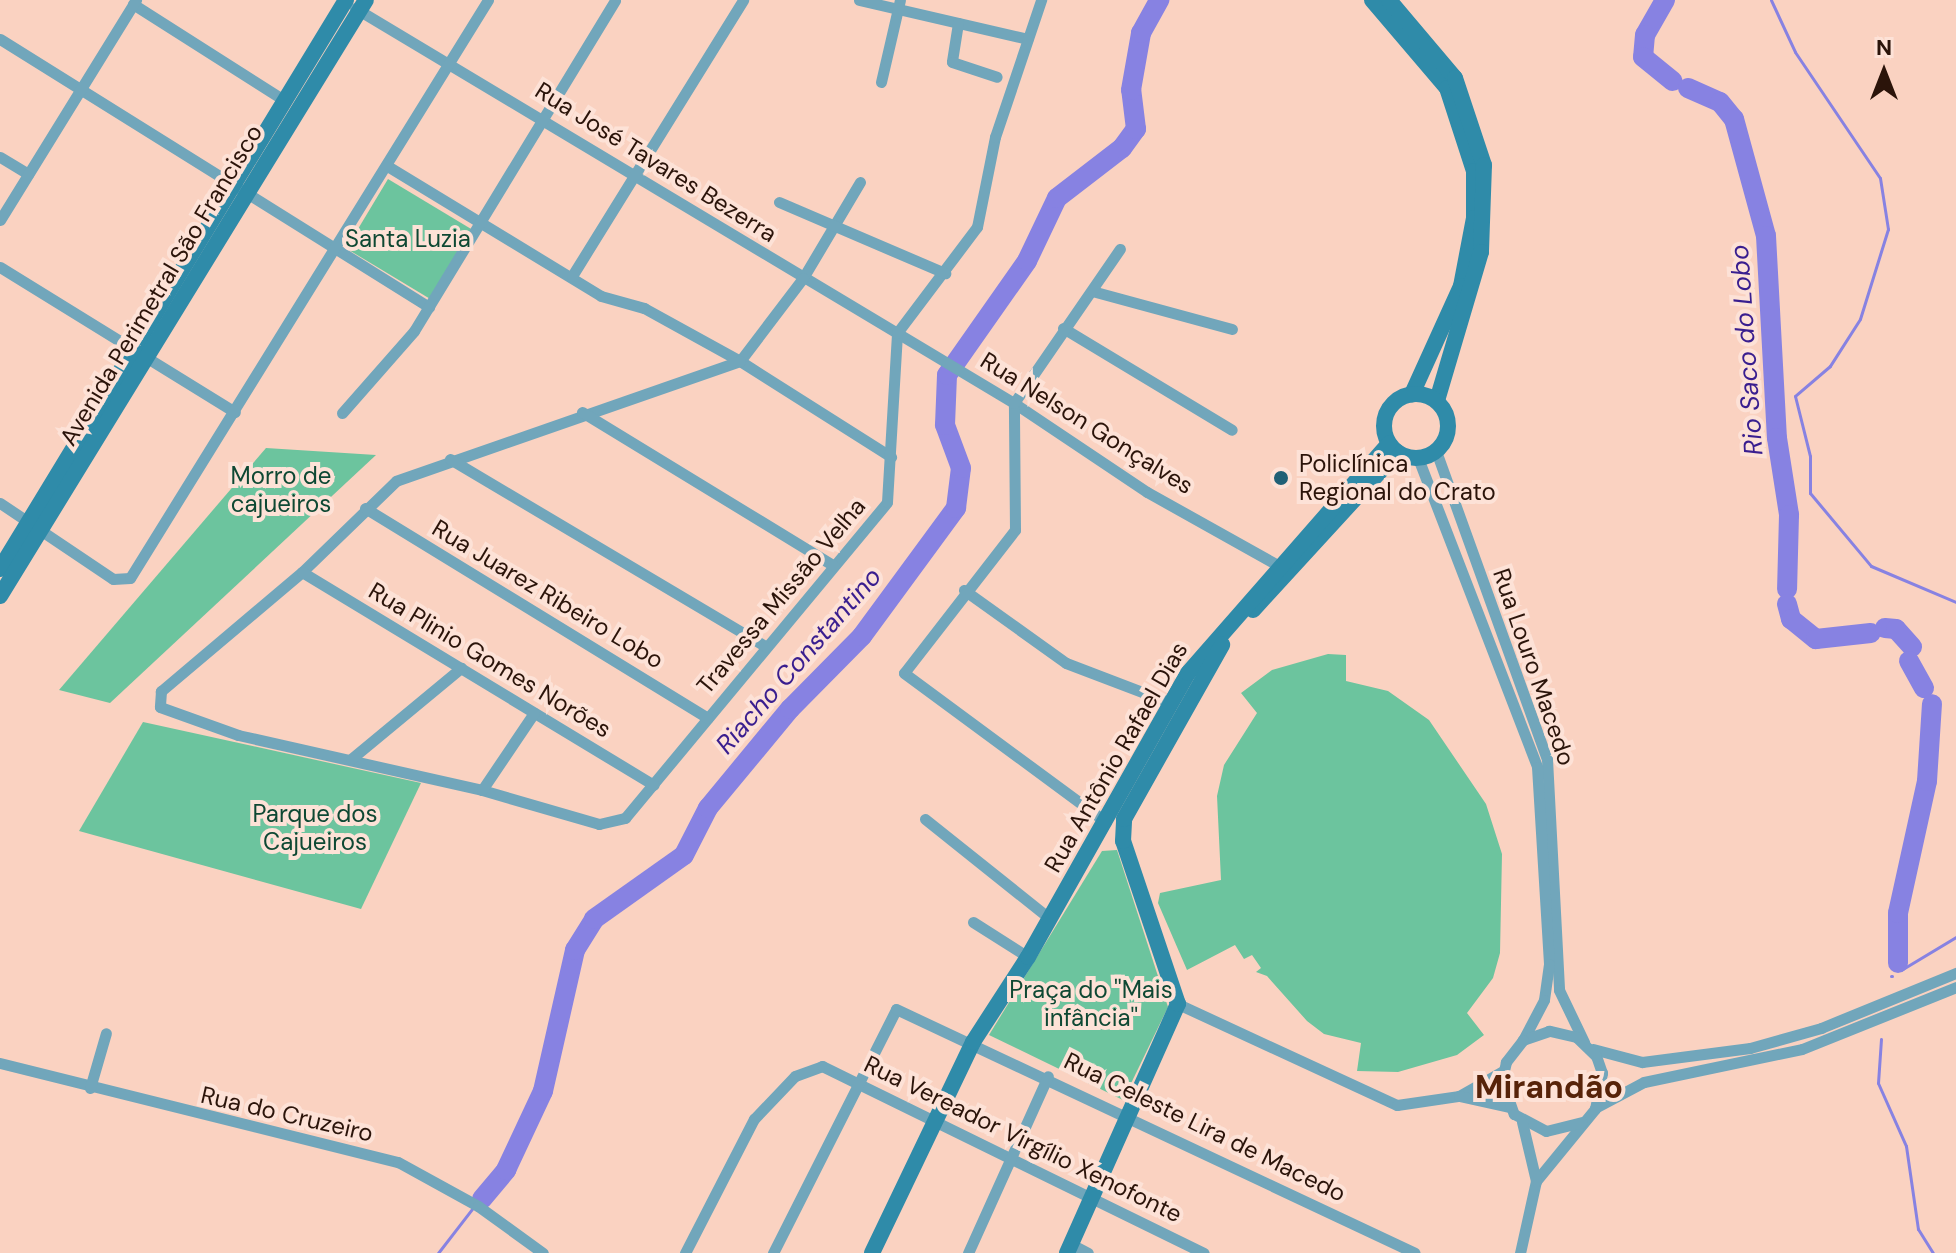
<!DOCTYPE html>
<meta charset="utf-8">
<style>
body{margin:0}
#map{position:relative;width:1956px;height:1253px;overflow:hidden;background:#fad2c1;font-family:"DM Sans",sans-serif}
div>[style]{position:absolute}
.green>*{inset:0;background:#6cc49e;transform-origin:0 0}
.stream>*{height:3px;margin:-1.5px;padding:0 1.5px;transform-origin:1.5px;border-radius:1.5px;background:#8782e2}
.river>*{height:20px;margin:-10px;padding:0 10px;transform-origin:10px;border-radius:10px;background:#8782e2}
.street>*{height:11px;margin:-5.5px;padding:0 5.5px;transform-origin:5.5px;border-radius:5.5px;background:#71a6bb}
.secondary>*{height:16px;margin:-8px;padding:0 8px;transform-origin:8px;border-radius:8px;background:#2f8ba9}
.secondary>.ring{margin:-8px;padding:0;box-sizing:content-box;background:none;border:16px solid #2f8ba9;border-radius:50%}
.dots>*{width:22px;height:22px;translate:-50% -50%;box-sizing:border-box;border:4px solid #fde2d7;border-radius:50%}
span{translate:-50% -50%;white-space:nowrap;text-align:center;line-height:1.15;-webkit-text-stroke:8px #fde2d7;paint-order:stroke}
.street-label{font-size:24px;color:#2b140a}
.park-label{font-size:24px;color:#0e4833}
.poi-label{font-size:24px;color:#2b140a}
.left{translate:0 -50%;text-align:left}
.water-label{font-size:26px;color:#391e8f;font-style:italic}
.district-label{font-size:32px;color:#572309;font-weight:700}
.north{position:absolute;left:1844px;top:32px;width:80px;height:80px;-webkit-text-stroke:6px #fde2d7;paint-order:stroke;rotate:0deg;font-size:22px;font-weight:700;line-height:32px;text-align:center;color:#2b140a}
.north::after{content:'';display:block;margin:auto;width:28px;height:36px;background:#2b140a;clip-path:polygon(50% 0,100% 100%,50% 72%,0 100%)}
</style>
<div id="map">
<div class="green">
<div style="left:388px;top:179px;width:97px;height:81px;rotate:31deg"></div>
<div style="clip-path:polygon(266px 448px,376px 455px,110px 703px,59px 690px)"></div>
<div style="clip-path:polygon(1328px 654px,1346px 655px,1346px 681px,1388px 691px,1429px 720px,1486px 804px,1502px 854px,1500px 953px,1493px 978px,1467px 1013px,1484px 1035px,1457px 1055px,1398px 1072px,1357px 1071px,1361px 1043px,1324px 1034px,1307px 1021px,1267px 976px,1256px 972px,1261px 968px,1252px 955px,1244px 959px,1235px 945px,1187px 970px,1158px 903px,1160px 893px,1221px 880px,1217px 796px,1224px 765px,1257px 713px,1241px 693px,1272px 670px)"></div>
<div style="clip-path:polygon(143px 722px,421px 783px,361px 909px,79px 831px)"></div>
<div style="clip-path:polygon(1117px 850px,1168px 1007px,1123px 1100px,989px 1035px,1102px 851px)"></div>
</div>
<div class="stream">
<div style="left:1771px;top:0;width:57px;rotate:65.2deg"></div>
<div style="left:1795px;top:52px;width:152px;rotate:56deg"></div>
<div style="left:1880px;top:178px;width:52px;rotate:81.1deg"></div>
<div style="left:1888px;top:229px;width:94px;rotate:107.3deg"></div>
<div style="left:1860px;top:319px;width:56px;rotate:122.6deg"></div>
<div style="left:1830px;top:366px;width:46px;rotate:139.4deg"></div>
<div style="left:1795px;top:396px;width:62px;rotate:76deg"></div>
<div style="left:1810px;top:456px;width:37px;rotate:90deg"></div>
<div style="left:1810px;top:493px;width:95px;rotate:50.1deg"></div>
<div style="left:1871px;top:566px;width:92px;rotate:23deg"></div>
<div style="left:1901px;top:970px;width:64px;rotate:-31deg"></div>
<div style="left:1891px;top:976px;width:1px"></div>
<div style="left:1881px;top:1039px;width:44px;rotate:93.9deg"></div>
<div style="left:1878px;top:1083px;width:69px;rotate:66deg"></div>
<div style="left:1906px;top:1146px;width:84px;rotate:81.8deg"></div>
<div style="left:1918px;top:1229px;width:28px;rotate:58deg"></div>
<div style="left:438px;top:1253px;width:56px;rotate:-52.3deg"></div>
</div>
<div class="river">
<div style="left:1665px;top:0;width:40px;rotate:119.7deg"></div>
<div style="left:1645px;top:35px;width:22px;rotate:95deg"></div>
<div style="left:1643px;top:57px;width:38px;rotate:39deg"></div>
<div style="left:1688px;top:88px;width:35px;rotate:24deg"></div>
<div style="left:1720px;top:102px;width:22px;rotate:51deg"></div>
<div style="left:1734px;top:119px;width:121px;rotate:74.7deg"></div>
<div style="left:1766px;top:236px;width:202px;rotate:86.9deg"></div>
<div style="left:1777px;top:438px;width:78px;rotate:81.1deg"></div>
<div style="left:1789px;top:515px;width:74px;rotate:91.5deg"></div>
<div style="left:1787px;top:604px;width:16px;rotate:75deg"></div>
<div style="left:1791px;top:619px;width:32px;rotate:39deg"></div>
<div style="left:1816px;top:639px;width:55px;rotate:-6.2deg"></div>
<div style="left:1885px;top:628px;width:11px;rotate:5deg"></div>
<div style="left:1896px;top:629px;width:24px;rotate:48deg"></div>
<div style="left:1909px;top:661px;width:31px;rotate:61deg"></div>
<div style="left:1898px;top:963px;width:50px;rotate:-90deg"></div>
<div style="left:1898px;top:913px;width:135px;rotate:-77.6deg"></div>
<div style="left:1927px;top:781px;width:77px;rotate:-86.3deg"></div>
<div style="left:482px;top:1199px;width:38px;rotate:-50deg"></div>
<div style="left:506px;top:1170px;width:87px;rotate:-64.9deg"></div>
<div style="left:543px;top:1091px;width:145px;rotate:-77.2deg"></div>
<div style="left:575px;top:950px;width:36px;rotate:-58deg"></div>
<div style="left:594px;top:919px;width:110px;rotate:-35.4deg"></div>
<div style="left:684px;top:855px;width:53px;rotate:-62.9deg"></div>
<div style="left:708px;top:808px;width:129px;rotate:-50.4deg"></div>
<div style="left:790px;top:709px;width:103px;rotate:-45.4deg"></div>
<div style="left:862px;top:636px;width:159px;rotate:-53.7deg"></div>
<div style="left:956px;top:508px;width:40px;rotate:-82.9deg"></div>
<div style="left:961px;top:468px;width:46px;rotate:-110.4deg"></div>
<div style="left:945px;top:425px;width:50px;rotate:-87.7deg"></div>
<div style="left:947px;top:375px;width:139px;rotate:-54.9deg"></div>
<div style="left:1027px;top:261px;width:70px;rotate:-64.5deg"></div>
<div style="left:1057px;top:198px;width:82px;rotate:-37.6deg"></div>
<div style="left:1122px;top:148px;width:24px;rotate:-54deg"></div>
<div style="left:1136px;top:129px;width:39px;rotate:-97deg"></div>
<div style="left:1131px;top:90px;width:58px;rotate:-80deg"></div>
<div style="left:1141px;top:33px;width:38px;rotate:-61deg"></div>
</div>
<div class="street">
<div style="left:859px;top:0;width:173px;rotate:13deg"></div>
<div style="left:133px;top:4px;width:180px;rotate:32.5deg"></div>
<div style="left:355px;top:8px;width:768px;rotate:30.94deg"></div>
<div style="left:1014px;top:403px;width:160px;rotate:33.8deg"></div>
<div style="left:1147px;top:492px;width:158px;rotate:29.2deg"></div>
<div style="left:958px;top:23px;width:39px;rotate:99deg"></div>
<div style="left:952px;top:62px;width:47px;rotate:18.4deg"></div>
<div style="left:0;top:39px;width:506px;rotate:31.99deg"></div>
<div style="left:881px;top:82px;width:84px;rotate:-77deg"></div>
<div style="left:0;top:157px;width:33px;rotate:31deg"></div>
<div style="left:389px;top:167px;width:248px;rotate:31.3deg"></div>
<div style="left:601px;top:296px;width:45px;rotate:15.6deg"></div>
<div style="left:644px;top:308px;width:110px;rotate:28.9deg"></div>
<div style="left:740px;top:361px;width:179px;rotate:32.4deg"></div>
<div style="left:860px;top:182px;width:112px;rotate:120.7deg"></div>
<div style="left:803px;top:278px;width:104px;rotate:127.2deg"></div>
<div style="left:740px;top:361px;width:364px;rotate:160.8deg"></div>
<div style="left:396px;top:481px;width:131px;rotate:135.9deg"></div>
<div style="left:302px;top:572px;width:185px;rotate:139.8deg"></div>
<div style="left:161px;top:691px;width:16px;rotate:94deg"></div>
<div style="left:160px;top:707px;width:83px;rotate:19.7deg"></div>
<div style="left:238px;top:735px;width:250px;rotate:12.7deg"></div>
<div style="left:482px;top:790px;width:122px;rotate:16.2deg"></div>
<div style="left:599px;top:824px;width:27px;rotate:-13deg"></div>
<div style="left:625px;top:818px;width:410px;rotate:-50.3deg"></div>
<div style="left:887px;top:502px;width:169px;rotate:-86.6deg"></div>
<div style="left:897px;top:333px;width:133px;rotate:-53deg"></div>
<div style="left:977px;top:227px;width:92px;rotate:-78.7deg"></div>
<div style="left:995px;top:137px;width:145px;rotate:-71.4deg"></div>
<div style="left:779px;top:202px;width:181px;rotate:23.2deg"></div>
<div style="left:0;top:220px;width:259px;rotate:-58.3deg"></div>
<div style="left:0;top:267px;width:276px;rotate:31.7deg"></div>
<div style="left:572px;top:276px;width:325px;rotate:-58.2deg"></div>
<div style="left:1092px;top:291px;width:145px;rotate:15.2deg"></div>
<div style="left:1063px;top:328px;width:197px;rotate:31.1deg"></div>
<div style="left:582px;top:412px;width:295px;rotate:31.4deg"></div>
<div style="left:342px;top:413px;width:109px;rotate:-48.7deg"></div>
<div style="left:414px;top:331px;width:387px;rotate:-58.7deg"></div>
<div style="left:1436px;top:451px;width:327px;rotate:70.2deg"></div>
<div style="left:1547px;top:759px;width:231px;rotate:87deg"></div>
<div style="left:1559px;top:990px;width:58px;rotate:64.3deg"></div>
<div style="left:1418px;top:458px;width:331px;rotate:68.9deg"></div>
<div style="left:1537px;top:767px;width:197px;rotate:86.5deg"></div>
<div style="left:1549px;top:964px;width:36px;rotate:98deg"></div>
<div style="left:1544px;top:1000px;width:45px;rotate:117.7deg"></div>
<div style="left:450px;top:459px;width:368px;rotate:30.7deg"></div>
<div style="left:0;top:503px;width:136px;rotate:33.9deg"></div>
<div style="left:113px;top:579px;width:17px;rotate:-3deg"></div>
<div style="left:130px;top:578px;width:680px;rotate:-58.23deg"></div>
<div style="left:365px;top:508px;width:402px;rotate:31.5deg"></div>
<div style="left:302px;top:572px;width:411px;rotate:31.2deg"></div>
<div style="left:964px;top:590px;width:125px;rotate:35.6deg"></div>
<div style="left:1066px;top:663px;width:112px;rotate:20.9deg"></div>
<div style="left:351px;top:759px;width:143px;rotate:-39.6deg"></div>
<div style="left:482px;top:790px;width:93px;rotate:-56deg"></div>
<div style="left:925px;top:819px;width:159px;rotate:38.6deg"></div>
<div style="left:1106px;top:822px;width:251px;rotate:-143.6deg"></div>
<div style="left:904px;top:673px;width:181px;rotate:-52.2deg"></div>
<div style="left:1015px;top:530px;width:127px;rotate:-90.5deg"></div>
<div style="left:1014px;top:403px;width:187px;rotate:-55.5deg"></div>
<div style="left:973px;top:922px;width:65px;rotate:32.5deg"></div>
<div style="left:1178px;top:1004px;width:241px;rotate:24.8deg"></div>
<div style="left:1397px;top:1105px;width:63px;rotate:-8.3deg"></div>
<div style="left:1459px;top:1096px;width:51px;rotate:-29.6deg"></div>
<div style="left:1593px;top:1049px;width:51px;rotate:14.9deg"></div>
<div style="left:1642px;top:1062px;width:109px;rotate:-7.4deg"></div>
<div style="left:1750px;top:1048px;width:74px;rotate:-15.7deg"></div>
<div style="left:1821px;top:1028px;width:146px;rotate:-22.2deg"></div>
<div style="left:0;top:1063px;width:410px;rotate:14deg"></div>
<div style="left:398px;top:1162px;width:91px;rotate:28.8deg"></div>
<div style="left:478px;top:1206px;width:80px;rotate:35.9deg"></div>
<div style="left:90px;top:1088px;width:57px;rotate:-73.8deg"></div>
<div style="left:1459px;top:1096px;width:51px;rotate:12.4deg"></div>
<div style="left:1595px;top:1108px;width:55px;rotate:-28deg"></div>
<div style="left:1644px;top:1082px;width:161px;rotate:-11.8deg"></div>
<div style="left:1802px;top:1049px;width:166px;rotate:-21.9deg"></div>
<div style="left:1536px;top:1181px;width:93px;rotate:-50.7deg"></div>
<div style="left:1595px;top:1109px;width:37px;rotate:-79deg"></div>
<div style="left:1602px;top:1073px;width:18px;rotate:-109deg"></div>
<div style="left:1596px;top:1056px;width:28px;rotate:-136deg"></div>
<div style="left:1576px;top:1037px;width:28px;rotate:-167deg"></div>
<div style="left:1549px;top:1031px;width:28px;rotate:161deg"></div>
<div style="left:1523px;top:1040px;width:28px;rotate:128deg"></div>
<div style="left:1506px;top:1062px;width:18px;rotate:103deg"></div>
<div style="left:1502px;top:1080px;width:36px;rotate:71deg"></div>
<div style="left:1514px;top:1114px;width:36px;rotate:28deg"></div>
<div style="left:1546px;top:1131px;width:37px;rotate:-14deg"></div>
<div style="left:1071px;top:1244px;width:19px;rotate:28deg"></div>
<div style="left:685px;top:1253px;width:151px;rotate:-62.8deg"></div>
<div style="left:754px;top:1119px;width:59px;rotate:-46.4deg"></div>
<div style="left:795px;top:1076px;width:29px;rotate:-20deg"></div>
<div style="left:822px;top:1066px;width:425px;rotate:26.1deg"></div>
<div style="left:773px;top:1253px;width:273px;rotate:-63.2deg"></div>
<div style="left:896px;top:1009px;width:573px;rotate:25.18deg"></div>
<div style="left:968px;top:1253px;width:194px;rotate:-65.7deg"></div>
<div style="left:1520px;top:1253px;width:74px;rotate:-77.5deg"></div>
<div style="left:1536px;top:1181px;width:61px;rotate:-103.3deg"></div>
</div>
<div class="secondary">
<div style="left:1372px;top:0;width:116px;rotate:49.6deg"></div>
<div style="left:1447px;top:88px;width:87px;rotate:72deg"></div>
<div style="left:1474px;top:171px;width:47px;rotate:90deg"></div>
<div style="left:1474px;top:218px;width:69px;rotate:100.8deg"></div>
<div style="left:1461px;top:286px;width:119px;rotate:114.4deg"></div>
<div style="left:1389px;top:0;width:102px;rotate:49.8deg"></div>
<div style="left:1455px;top:78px;width:92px;rotate:71.6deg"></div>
<div style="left:1484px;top:165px;width:87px;rotate:92deg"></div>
<div style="left:1481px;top:252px;width:155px;rotate:106.5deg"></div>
<div class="ring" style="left:1384px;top:394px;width:48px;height:48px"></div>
<div style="left:0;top:569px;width:666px;rotate:-58.7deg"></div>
<div style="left:0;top:596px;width:699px;rotate:-58.45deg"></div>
<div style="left:1253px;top:610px;width:214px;rotate:-47.5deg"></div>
<div style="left:872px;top:1253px;width:234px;rotate:-64.4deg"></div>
<div style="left:973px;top:1042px;width:101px;rotate:-57.1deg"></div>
<div style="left:1028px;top:957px;width:326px;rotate:-60.6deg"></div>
<div style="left:1188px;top:673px;width:305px;rotate:-48.8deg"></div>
<div style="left:1067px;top:1253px;width:273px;rotate:-66deg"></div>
<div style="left:1178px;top:1004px;width:172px;rotate:-108.6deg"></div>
<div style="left:1123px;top:841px;width:22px;rotate:-87deg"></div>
<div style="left:1124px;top:819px;width:200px;rotate:-60.6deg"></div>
</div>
<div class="dots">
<div style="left:1281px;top:478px;background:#206076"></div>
</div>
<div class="street-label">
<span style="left:656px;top:162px;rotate:32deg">Rua José Tavares Bezerra</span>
<span style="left:161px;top:285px;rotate:-59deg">Avenida Perimetral São Francisco</span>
<span style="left:1087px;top:423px;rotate:32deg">Rua Nelson Gonçalves</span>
<span style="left:548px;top:594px;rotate:31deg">Rua Juarez Ribeiro Lobo</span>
<span style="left:781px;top:596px;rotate:-50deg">Travessa Missão Velha</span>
<span style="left:490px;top:660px;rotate:31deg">Rua Plinio Gomes Norões</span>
<span style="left:1534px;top:667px;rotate:71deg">Rua Louro Macedo</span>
<span style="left:1116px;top:757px;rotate:-60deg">Rua Antônio Rafael Dias</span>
<span style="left:287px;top:1114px;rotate:13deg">Rua do Cruzeiro</span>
<span style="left:1205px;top:1127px;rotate:26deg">Rua Celeste Lira de Macedo</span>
<span style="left:1023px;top:1139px;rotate:26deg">Rua Vereador Virgílio Xenofonte</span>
</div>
<div class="park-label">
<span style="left:408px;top:239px">Santa Luzia</span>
<span style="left:281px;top:490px">Morro de<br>cajueiros</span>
<span style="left:315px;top:828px">Parque dos<br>Cajueiros</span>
<span style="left:1091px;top:1004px">Praça do ''Mais<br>infância''</span>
</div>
<div class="poi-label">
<span class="left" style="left:1299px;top:478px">Policlínica<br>Regional do Crato</span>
</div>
<div class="water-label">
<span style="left:1747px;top:350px;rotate:-94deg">Rio Saco do Lobo</span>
<span style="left:799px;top:661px;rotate:-49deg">Riacho Constantino</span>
</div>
<div class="district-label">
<span style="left:1549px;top:1087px">Mirandão</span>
</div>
<div class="north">N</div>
</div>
